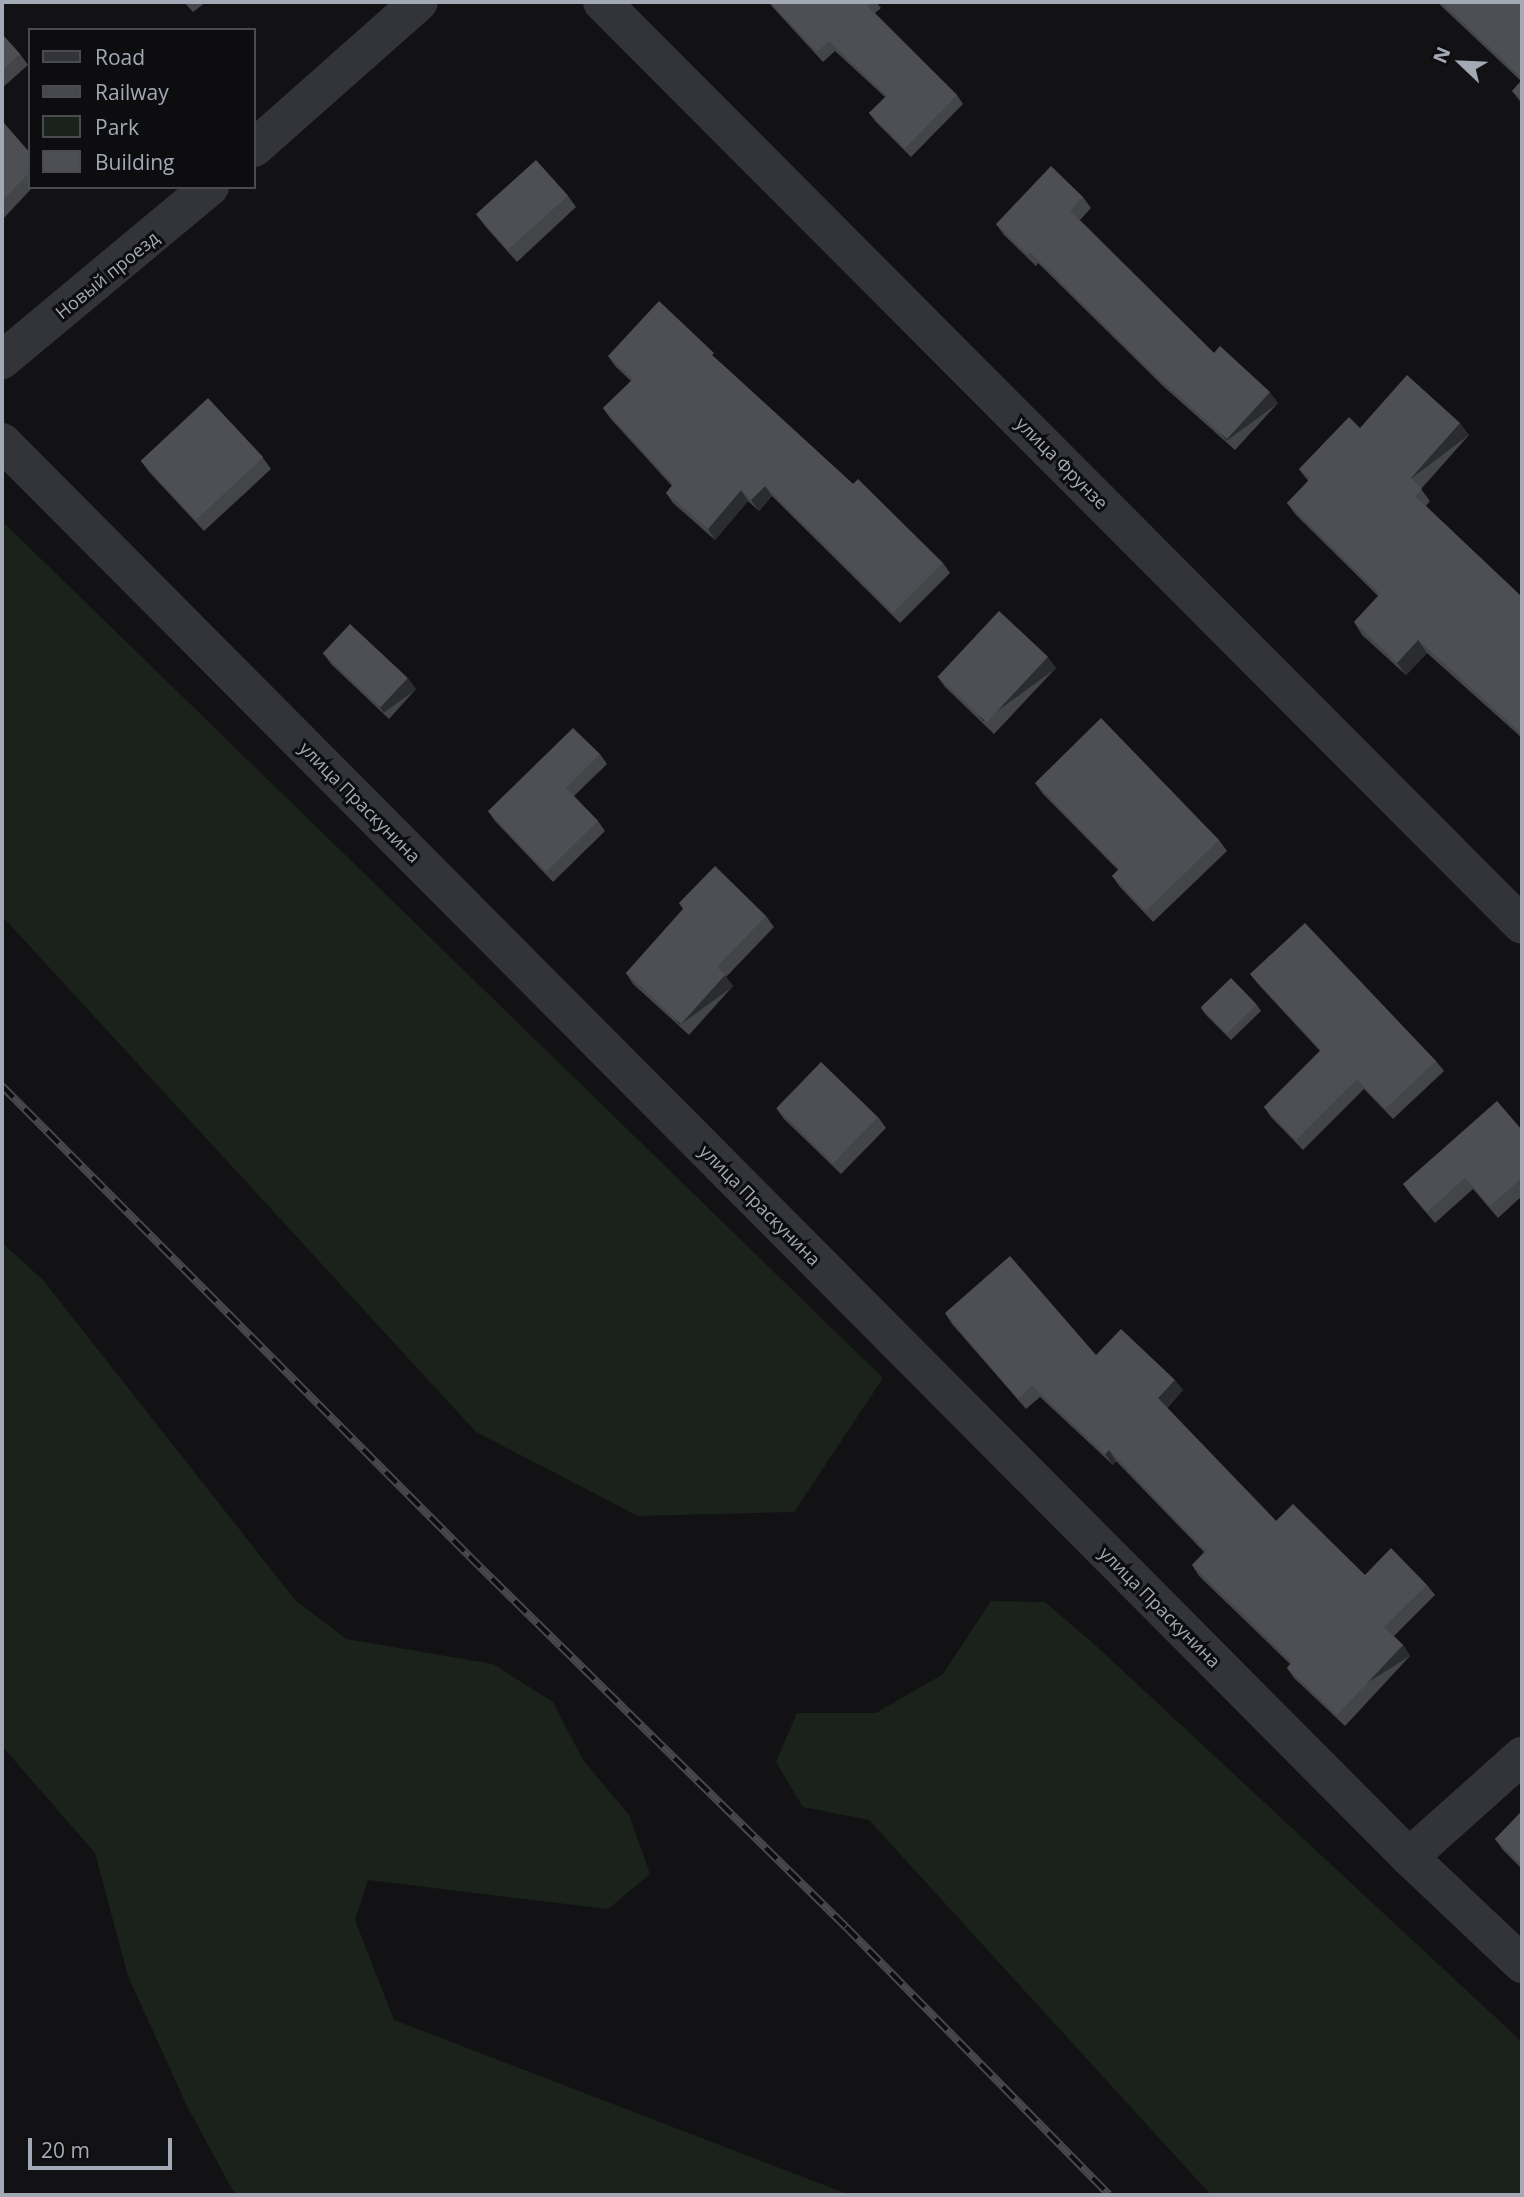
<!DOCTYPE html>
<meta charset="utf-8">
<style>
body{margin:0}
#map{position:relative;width:1524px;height:2197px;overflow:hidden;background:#121214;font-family:"Open Sans",sans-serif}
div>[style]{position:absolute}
.green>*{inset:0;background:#1a221b}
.street>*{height:38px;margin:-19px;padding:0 19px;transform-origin:19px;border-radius:19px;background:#333439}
.rail>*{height:8px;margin-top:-4px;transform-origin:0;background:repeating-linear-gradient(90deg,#0d0d0f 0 16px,#46484e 0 32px);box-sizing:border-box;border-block:2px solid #46484e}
.wall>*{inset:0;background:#434549}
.shaded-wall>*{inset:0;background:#2b2c2f;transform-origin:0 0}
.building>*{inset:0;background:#4e4f55;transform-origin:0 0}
span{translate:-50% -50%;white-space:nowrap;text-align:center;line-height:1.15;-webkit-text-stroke:6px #0d0d0f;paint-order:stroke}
.street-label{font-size:18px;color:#a3a9b5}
.frame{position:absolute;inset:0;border:4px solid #a3a9b5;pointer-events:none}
.legend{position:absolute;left:28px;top:28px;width:228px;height:161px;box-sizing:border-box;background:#0d0d0f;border:2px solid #494b51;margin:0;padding:9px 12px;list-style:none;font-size:21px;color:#a3a9b5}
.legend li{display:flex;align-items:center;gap:14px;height:35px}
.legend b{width:35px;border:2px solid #494b51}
.north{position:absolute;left:1426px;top:28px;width:70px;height:70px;-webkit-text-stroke:5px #0d0d0f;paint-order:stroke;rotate:293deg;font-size:19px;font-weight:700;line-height:28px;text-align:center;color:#a3a9b5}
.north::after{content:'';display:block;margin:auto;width:24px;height:32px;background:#a3a9b5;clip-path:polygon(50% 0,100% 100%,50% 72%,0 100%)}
.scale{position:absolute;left:28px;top:2138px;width:144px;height:32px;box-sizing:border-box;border:4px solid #a3a9b5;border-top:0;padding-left:9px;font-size:21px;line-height:24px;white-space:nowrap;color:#a3a9b5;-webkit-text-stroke:5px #0d0d0f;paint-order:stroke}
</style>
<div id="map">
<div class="green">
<div style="clip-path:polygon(2px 521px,883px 1378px,794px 1512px,638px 1516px,476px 1432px,2px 916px)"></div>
<div style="clip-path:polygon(2px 1243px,43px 1280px,295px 1600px,346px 1639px,493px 1664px,553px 1702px,583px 1760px,629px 1815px,650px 1874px,608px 1909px,368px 1880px,355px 1920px,394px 2020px,850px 2195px,238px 2195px,232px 2189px,186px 2104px,128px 1976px,95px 1853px,2px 1746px)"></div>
<div style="clip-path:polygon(991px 1601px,1045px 1602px,1094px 1644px,1522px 2042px,1522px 2195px,1211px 2195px,869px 1820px,803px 1807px,776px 1762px,797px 1713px,876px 1713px,943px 1674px)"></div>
</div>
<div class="street">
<div style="left:602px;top:2px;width:1303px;rotate:45.09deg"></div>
<div style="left:254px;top:148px;width:220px;rotate:-41.5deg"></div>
<div style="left:2px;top:360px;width:271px;rotate:-39.8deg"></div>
<div style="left:2px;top:442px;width:1995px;rotate:45.16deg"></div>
<div style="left:1409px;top:1857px;width:156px;rotate:43.4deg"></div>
<div style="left:1409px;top:1857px;width:152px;rotate:-41.8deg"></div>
</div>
<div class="rail">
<div style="left:2px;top:1086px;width:663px;rotate:45.18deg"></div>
<div style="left:469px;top:1556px;width:529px;rotate:44.54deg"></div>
<div style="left:846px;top:1927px;width:375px;rotate:45.5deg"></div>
</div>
<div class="wall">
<div style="clip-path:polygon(184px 2px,206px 2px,193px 12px)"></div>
<div style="clip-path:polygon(768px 2px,876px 2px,881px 8px,875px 13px,957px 95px,963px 104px,911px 157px,876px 122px,869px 113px,885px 97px,835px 51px,823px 62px)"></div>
<div style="clip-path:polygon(1437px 2px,1522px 2px,1522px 104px,1512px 91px,1521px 81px)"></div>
<div style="clip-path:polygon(2px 34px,20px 54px,28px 65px,2px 88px)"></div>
<div style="clip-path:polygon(2px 121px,30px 153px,30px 187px,33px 187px,2px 220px)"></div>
<div style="clip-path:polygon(568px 196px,576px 207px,517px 262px,485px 226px,477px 215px)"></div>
<div style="clip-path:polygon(1083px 197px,1091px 208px,1080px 220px,1214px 353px,1278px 403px,1235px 450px,1163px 386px,1038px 263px,1036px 266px,1004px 235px,996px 224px)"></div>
<div style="clip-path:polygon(608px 356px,721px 363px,853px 484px,943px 563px,950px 573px,900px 623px,772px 496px,759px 511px,748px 501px,715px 540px,673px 503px,666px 493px,672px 486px,610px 418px,603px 408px,631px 381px,615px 366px)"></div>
<div style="clip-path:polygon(1360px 428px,1469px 435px,1421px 489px,1430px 501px,1426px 506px,1522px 597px,1522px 738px,1427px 653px,1406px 675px,1362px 635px,1354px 622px,1378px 596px,1296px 515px,1287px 503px,1308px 481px,1299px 469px)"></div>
<div style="clip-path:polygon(263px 458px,271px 469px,204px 531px,149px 472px,141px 461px)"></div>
<div style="clip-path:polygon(323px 653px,416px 689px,389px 719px,331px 664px)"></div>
<div style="clip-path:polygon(1056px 668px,994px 734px,945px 687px,937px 676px)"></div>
<div style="clip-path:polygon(600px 754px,607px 764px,574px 796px,598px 821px,605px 831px,553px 882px,495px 821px,488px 811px)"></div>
<div style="clip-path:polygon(1035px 783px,1219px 840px,1227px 851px,1153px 922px,1120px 887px,1112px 876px,1118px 870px,1043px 794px)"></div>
<div style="clip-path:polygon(679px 903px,766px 916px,774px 927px,726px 977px,733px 986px,689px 1035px,633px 984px,626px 973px,683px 909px)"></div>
<div style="clip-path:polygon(1250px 974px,1436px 1061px,1444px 1071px,1393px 1119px,1364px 1089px,1303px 1150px,1271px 1117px,1264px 1107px,1320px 1051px,1258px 984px)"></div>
<div style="clip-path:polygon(1257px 1005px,1261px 1011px,1231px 1040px,1205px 1014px,1201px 1008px)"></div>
<div style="clip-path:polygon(776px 1108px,878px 1117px,886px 1128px,841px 1174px,784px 1119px)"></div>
<div style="clip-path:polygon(1522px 1130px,1522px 1196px,1498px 1218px,1473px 1189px,1435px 1223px,1411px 1195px,1403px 1184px)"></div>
<div style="clip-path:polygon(945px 1313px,1096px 1355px,1183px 1390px,1167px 1408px,1276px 1521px,1365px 1575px,1427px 1585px,1435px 1595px,1394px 1636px,1403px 1645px,1410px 1656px,1345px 1726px,1294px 1678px,1287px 1668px,1290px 1664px,1199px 1576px,1192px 1565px,1204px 1552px,1116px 1461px,1113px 1465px,1040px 1397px,1026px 1409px,952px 1324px)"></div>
<div style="clip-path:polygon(1522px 1811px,1522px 1869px,1503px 1850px,1495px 1839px)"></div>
</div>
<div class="shaded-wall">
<div style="left:1270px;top:392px;width:14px;height:64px;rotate:54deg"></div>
<div style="left:1460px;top:423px;width:15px;height:74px;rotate:53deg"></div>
<div style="clip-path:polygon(765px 486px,772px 496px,759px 511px,751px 500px)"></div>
<div style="clip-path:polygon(741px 490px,748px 501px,715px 540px,708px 529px)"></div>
<div style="clip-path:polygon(1418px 640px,1427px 653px,1406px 675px,1397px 663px)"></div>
<div style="left:1048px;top:657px;width:14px;height:90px;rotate:54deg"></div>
<div style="left:408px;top:678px;width:14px;height:40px;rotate:54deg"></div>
<div style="left:725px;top:975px;width:14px;height:66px;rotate:54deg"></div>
<div style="clip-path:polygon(1175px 1380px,1183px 1390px,1165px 1409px,1158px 1398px)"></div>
<div style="clip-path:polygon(1109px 1450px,1116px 1461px,1113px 1465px,1105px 1454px)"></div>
<div style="left:1403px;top:1645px;width:13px;height:96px;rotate:58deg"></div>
</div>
<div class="building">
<div style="clip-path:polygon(770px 2px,871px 2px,867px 6px,957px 95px,905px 148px,869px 113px,887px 96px,829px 41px,817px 52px)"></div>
<div style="clip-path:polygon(1441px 2px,1522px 2px,1522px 78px)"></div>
<div style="clip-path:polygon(2px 34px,20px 54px,2px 71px)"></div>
<div style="clip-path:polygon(1522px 80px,1522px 100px,1512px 91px)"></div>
<div style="clip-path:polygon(2px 121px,30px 153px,30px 172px,2px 201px)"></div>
<div style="left:536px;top:160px;width:48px;height:81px;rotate:48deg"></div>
<div style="clip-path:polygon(1051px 166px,1083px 197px,1070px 211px,1214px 353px,1220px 346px,1270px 392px,1227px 439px,1155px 375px,1030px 252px,1028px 255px,996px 224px)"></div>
<div style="clip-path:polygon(659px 301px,714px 353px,712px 355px,853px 484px,858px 479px,943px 563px,893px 613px,765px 486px,751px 500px,741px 490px,708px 529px,666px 493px,673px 484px,603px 408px,633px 379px,608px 356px)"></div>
<div style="clip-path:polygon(1407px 375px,1460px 423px,1411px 478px,1422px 489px,1415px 496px,1522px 597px,1522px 734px,1418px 640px,1397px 663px,1354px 622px,1380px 594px,1287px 503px,1310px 479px,1299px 469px,1349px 417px,1360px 428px)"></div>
<div style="left:208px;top:398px;width:81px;height:92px;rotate:47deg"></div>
<div style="left:999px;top:611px;width:67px;height:90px;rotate:43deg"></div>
<div style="left:350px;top:624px;width:79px;height:40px;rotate:43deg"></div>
<div style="clip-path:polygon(1101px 718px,1219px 840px,1146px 911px,1112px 876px,1119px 869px,1035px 783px)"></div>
<div style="clip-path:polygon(573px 728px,600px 754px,566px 788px,598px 821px,546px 872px,488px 811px)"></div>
<div style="clip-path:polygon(715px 866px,766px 916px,717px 967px,725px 975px,681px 1024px,626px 973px,684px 908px,679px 903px)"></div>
<div style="clip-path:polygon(1305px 923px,1436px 1061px,1385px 1109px,1357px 1079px,1296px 1140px,1264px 1107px,1321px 1050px,1250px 974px)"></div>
<div style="left:1231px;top:978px;width:37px;height:42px;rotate:46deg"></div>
<div style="left:821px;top:1062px;width:79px;height:64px;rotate:44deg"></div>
<div style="clip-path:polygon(1497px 1101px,1522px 1130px,1522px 1178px,1490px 1206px,1465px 1178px,1427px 1212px,1403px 1184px)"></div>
<div style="clip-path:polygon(1010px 1256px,1096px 1355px,1121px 1329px,1175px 1380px,1158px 1398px,1276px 1521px,1293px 1504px,1365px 1575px,1391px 1548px,1427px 1585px,1384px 1627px,1403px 1645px,1337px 1715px,1287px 1668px,1292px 1662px,1192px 1565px,1206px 1551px,1109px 1450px,1105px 1454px,1032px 1386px,1018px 1399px,945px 1313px)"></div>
<div style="clip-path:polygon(1522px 1811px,1522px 1865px,1495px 1839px)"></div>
</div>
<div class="street-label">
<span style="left:107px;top:275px;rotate:-39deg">Новый проезд</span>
<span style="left:1062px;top:463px;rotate:45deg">улица Фрунзе</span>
<span style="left:360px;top:802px;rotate:45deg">улица Праскунина</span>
<span style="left:760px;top:1205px;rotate:45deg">улица Праскунина</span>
<span style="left:1160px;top:1607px;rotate:45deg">улица Праскунина</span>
</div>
<div class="frame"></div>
<ul class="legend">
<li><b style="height:9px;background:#333439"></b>Road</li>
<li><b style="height:9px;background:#46484e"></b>Railway</li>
<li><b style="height:19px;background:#1a221b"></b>Park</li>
<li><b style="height:19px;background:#4e4f55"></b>Building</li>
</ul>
<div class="north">N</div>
<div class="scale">20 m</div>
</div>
